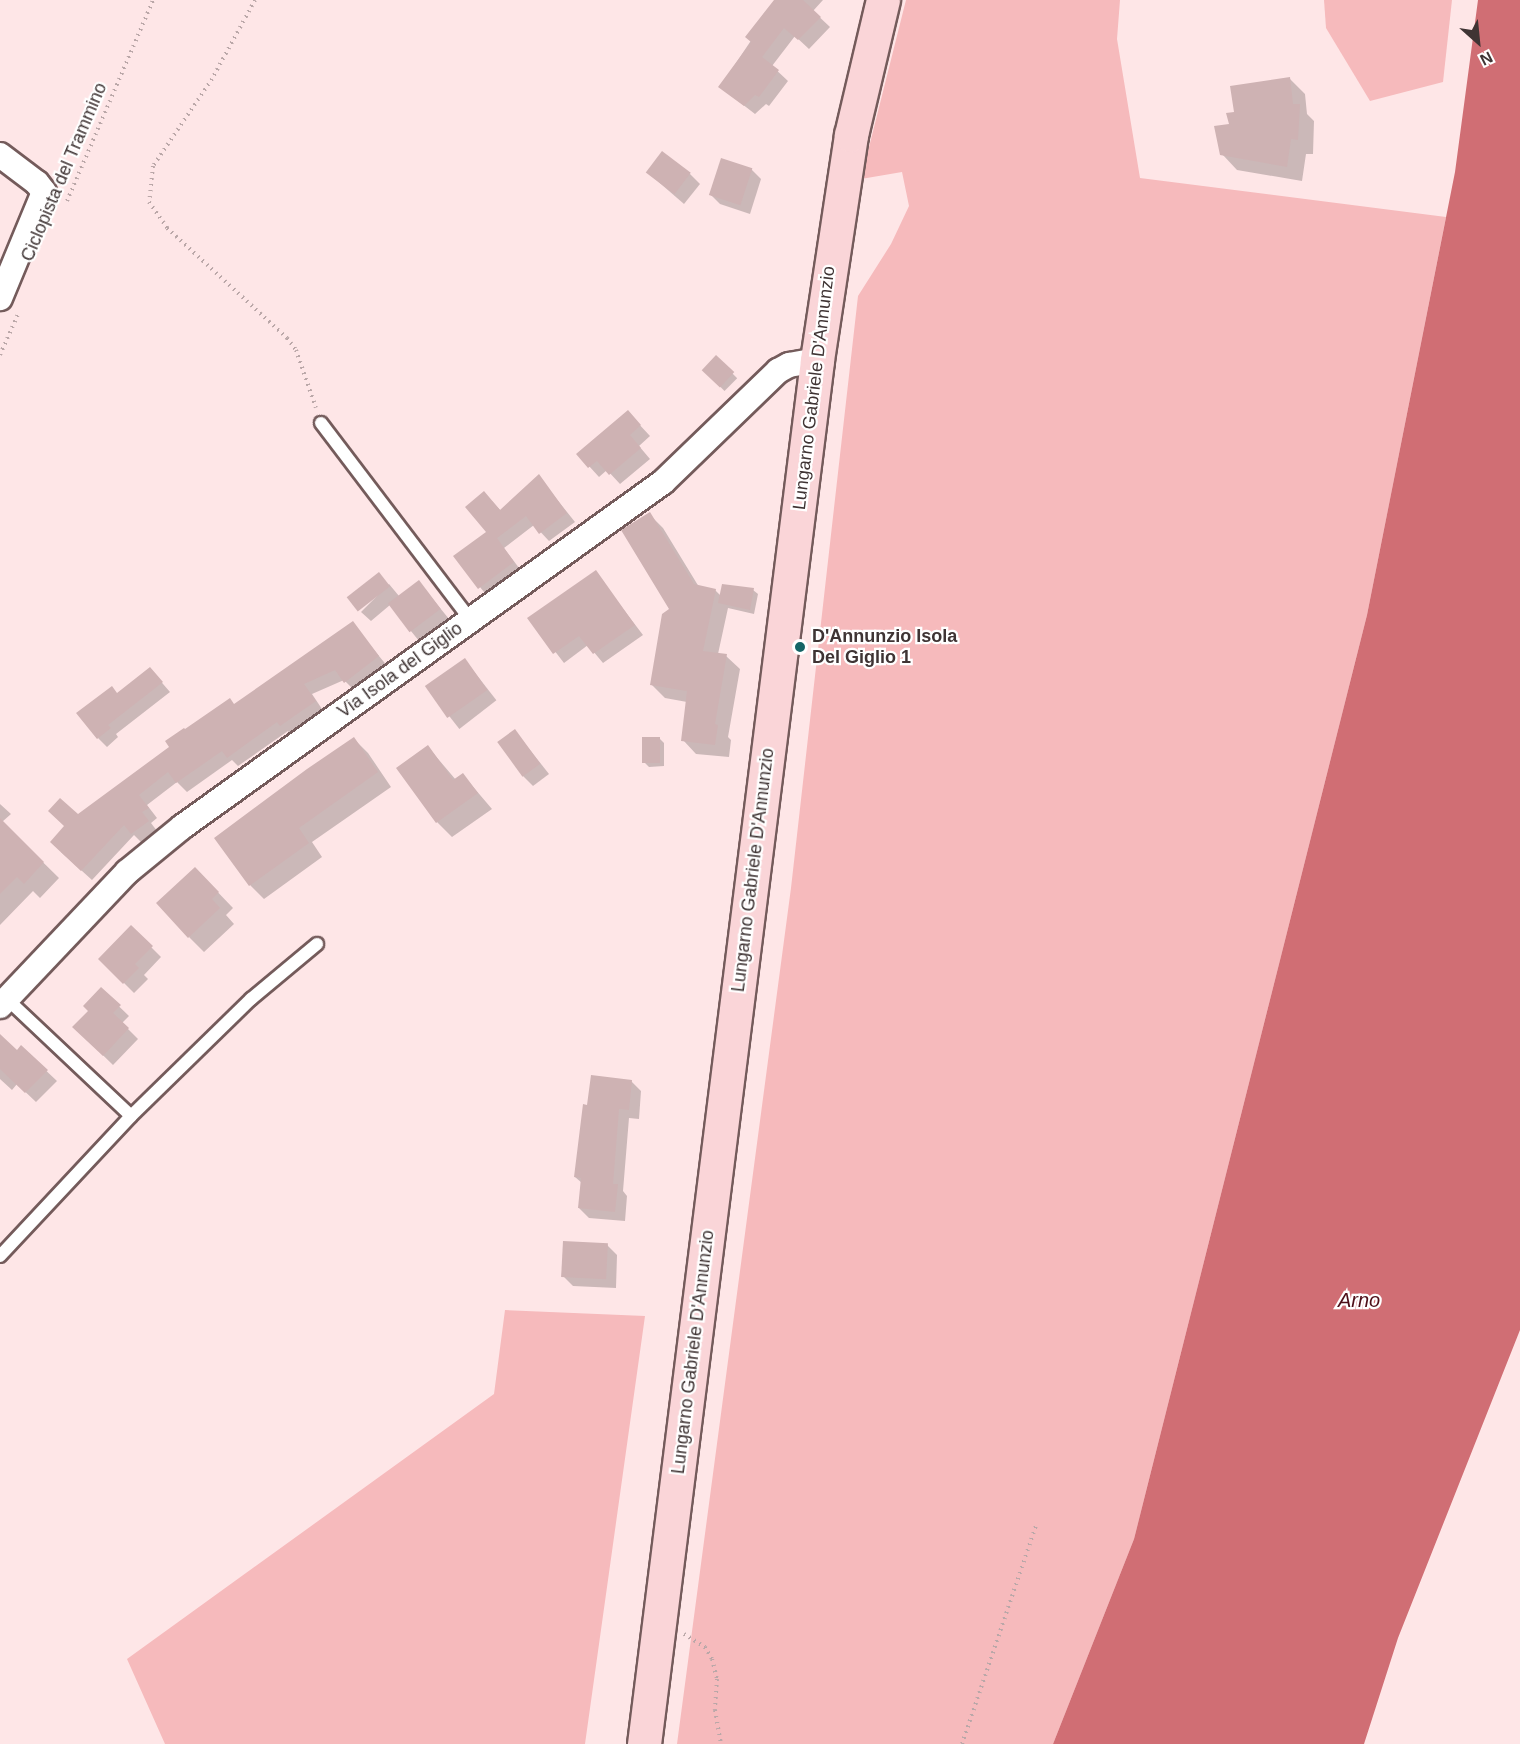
<!DOCTYPE html>
<style>
body{margin:0}
#map{position:relative;width:1520px;height:1744px;overflow:hidden;background:#fee6e7;font-family:Helvetica,sans-serif}
div>[style]{position:absolute}
.green>*{inset:0;background:#f6babc}
.water>*{inset:0;background:#d06e74}
.shadow>*{inset:0;background:#0003;transform-origin:0 0}
.building>*{inset:0;background:#ceb2b3;transform-origin:0 0}
.path>*{height:4px;margin-top:-2px;transform-origin:0;background:repeating-linear-gradient(90deg,#baa7a8 0 1.5px,transparent 0 6px)}
.roads{filter:drop-shadow(2px 0 #745b5b) drop-shadow(-2px 0 #745b5b) drop-shadow(0 2px #745b5b) drop-shadow(0 -2px #745b5b)}
.service>*{height:12px;margin:-6px;padding:0 6px;transform-origin:6px;border-radius:6px;background:#fff}
.minor>*{height:24px;margin:-12px;padding:0 12px;transform-origin:12px;border-radius:12px;background:#fff}
.secondary>*{height:33px;margin:-16.5px;padding:0 16.5px;transform-origin:16.5px;border-radius:16.5px;background:#fad5d8}
.dots>*{width:16px;height:16px;translate:-50% -50%;box-sizing:border-box;border:3px solid #fff;border-radius:50%}
span{translate:-50% -50%;white-space:nowrap;text-align:center;line-height:1.15;-webkit-text-stroke:4.5px #fff;paint-order:stroke}
.street-label{font-size:18px;color:#3f3434}
.poi-label{font-size:18px;color:#3f3434;font-weight:700}
.left{translate:0 -50%;text-align:left}
.water-label{font-size:20px;color:#4e0f19;font-style:italic}
.north{position:absolute;left:1448px;top:12px;width:60px;height:60px;-webkit-text-stroke:4px #fff;paint-order:stroke;rotate:153deg;font-size:16px;font-weight:700;line-height:24px;text-align:center;color:#3f3434}
.north::after{content:'';display:block;margin:auto;width:21px;height:27px;background:#3f3434;clip-path:polygon(50% 0,100% 100%,50% 72%,0 100%)}
</style>
<div id="map">
<div class="green">
<div style="clip-path:polygon(906px 0,1120px 0,1117px 39px,1140px 178px,1446px 217px,1367px 615px,1134px 1539px,1053px 1744px,677px 1744px,791px 888px,858px 296px,891px 244px,909px 206px,902px 172px,861px 179px)"></div>
<div style="clip-path:polygon(1324px 0,1452px 0,1443px 82px,1370px 101px,1326px 28px)"></div>
<div style="clip-path:polygon(505px 1310px,645px 1316px,585px 1744px,165px 1744px,127px 1659px,494px 1394px)"></div>
</div>
<div class="water">
<div style="clip-path:polygon(1478px 0,1520px 0,1520px 1330px,1398px 1638px,1364px 1744px,1053px 1744px,1134px 1539px,1367px 615px,1455px 172px)"></div>
</div>
<div class="shadow">
<div style="clip-path:polygon(778px 0,823px 0,813px 11px,830px 27px,809px 49px,795px 36px,772px 66px,788px 81px,769px 106px,766px 104px,755px 114px,720px 87px)"></div>
<div style="clip-path:polygon(1290px 79px,1305px 94px,1307px 114px,1314px 121px,1313px 154px,1306px 154px,1302px 181px,1237px 170px,1222px 154px,1236px 113px)"></div>
<div style="clip-path:polygon(751px 169px,761px 179px,750px 214px,720px 204px,710px 194px)"></div>
<div style="clip-path:polygon(647px 172px,690px 174px,700px 184px,684px 204px)"></div>
<div style="left:716px;top:357px;width:30px;height:18px;rotate:45deg"></div>
<div style="clip-path:polygon(637px 422px,650px 436px,639px 446px,650px 459px,620px 484px,607px 470px,599px 477px,578px 454px)"></div>
<div style="clip-path:polygon(539px 477px,575px 522px,549px 541px,534px 525px,504px 548px,522px 572px,488px 597px,455px 556px,488px 532px,492px 501px,501px 511px)"></div>
<div style="clip-path:polygon(649px 514px,663px 528px,699px 587px,715px 590px,721px 596px,753px 590px,758px 594px,754px 614px,728px 608px,718px 654px,726px 656px,740px 669px,728px 737px,731px 740px,729px 757px,696px 754px,683px 740px,687px 702px,665px 698px,652px 685px,671px 609px)"></div>
<div style="clip-path:polygon(595px 572px,643px 635px,603px 663px,588px 645px,564px 663px,530px 619px)"></div>
<div style="clip-path:polygon(419px 582px,449px 619px,419px 641px,390px 605px,371px 621px,361px 612px,389px 584px,399px 596px)"></div>
<div style="clip-path:polygon(352px 623px,388px 667px,355px 691px,344px 680px,312px 694px,324px 712px,291px 735px,288px 731px,238px 766px,232px 760px,187px 792px,177px 782px,147px 805px,157px 818px,151px 823px,157px 831px,142px 843px,134px 835px,92px 880px,61px 852px,77px 816px,171px 747px,185px 731px,235px 705px)"></div>
<div style="left:465px;top:660px;width:51px;height:47px;rotate:52deg"></div>
<div style="clip-path:polygon(150px 669px,170px 692px,116px 734px,118px 737px,107px 747px,98px 738px,118px 694px)"></div>
<div style="clip-path:polygon(515px 731px,549px 774px,533px 786px,523px 776px)"></div>
<div style="clip-path:polygon(659px 738px,664px 743px,664px 766px,649px 767px,644px 762px)"></div>
<div style="clip-path:polygon(354px 739px,368px 753px,391px 787px,312px 842px,322px 857px,264px 899px,250px 885px,217px 839px)"></div>
<div style="clip-path:polygon(428px 747px,456px 780px,463px 775px,492px 809px,452px 837px,437px 822px)"></div>
<div style="clip-path:polygon(0 804px,11px 814px,2px 822px,59px 878px,40px 898px,33px 891px,0 925px)"></div>
<div style="clip-path:polygon(210px 884px,233px 908px,226px 915px,234px 924px,204px 952px,189px 937px)"></div>
<div style="clip-path:polygon(131px 927px,161px 957px,144px 975px,148px 979px,134px 993px,100px 959px)"></div>
<div style="clip-path:polygon(101px 989px,129px 1016px,122px 1023px,138px 1039px,113px 1065px,74px 1027px,90px 1011px)"></div>
<div style="clip-path:polygon(0 1042px,17px 1052px,21px 1047px,57px 1081px,36px 1102px,17px 1084px,12px 1090px,0 1079px)"></div>
<div style="clip-path:polygon(631px 1081px,641px 1091px,639px 1119px,629px 1118px,623px 1191px,627px 1196px,625px 1221px,589px 1218px,579px 1208px,582px 1183px,575px 1177px,589px 1107px)"></div>
<div style="clip-path:polygon(607px 1245px,617px 1255px,616px 1288px,573px 1286px,563px 1276px)"></div>
</div>
<div class="building">
<div style="clip-path:polygon(774px 0,803px 0,821px 17px,798px 40px,784px 28px,762px 57px,779px 70px,759px 97px,755px 95px,744px 106px,718px 87px,751px 42px,745px 37px)"></div>
<div style="clip-path:polygon(1290px 77px,1293px 104px,1300px 104px,1298px 140px,1291px 139px,1287px 167px,1220px 155px,1214px 126px,1229px 124px,1226px 113px,1234px 112px,1230px 86px)"></div>
<div style="left:662px;top:151px;width:36px;height:27px;rotate:37deg"></div>
<div style="left:721px;top:158px;width:33px;height:39px;rotate:18deg"></div>
<div style="left:716px;top:355px;width:25px;height:21px;rotate:43deg"></div>
<div style="clip-path:polygon(628px 410px,641px 425px,630px 435px,641px 448px,609px 475px,597px 461px,588px 468px,576px 454px)"></div>
<div style="clip-path:polygon(539px 474px,567px 513px,539px 534px,526px 516px,497px 538px,514px 562px,478px 589px,453px 556px,486px 532px,465px 507px,484px 491px,500px 510px)"></div>
<div style="clip-path:polygon(650px 512px,694px 584px,716px 589px,703px 651px,727px 654px,715px 724px,718px 725px,715px 745px,681px 741px,687px 691px,650px 685px,662px 614px,669px 609px,621px 530px)"></div>
<div style="clip-path:polygon(596px 570px,635px 625px,593px 654px,579px 636px,553px 654px,527px 618px)"></div>
<div style="left:379px;top:572px;width:18px;height:41px;rotate:52deg"></div>
<div style="left:419px;top:580px;width:36px;height:39px;rotate:53deg"></div>
<div style="clip-path:polygon(722px 584px,754px 588px,750px 610px,718px 603px)"></div>
<div style="clip-path:polygon(353px 621px,379px 656px,344px 683px,335px 670px,304px 684px,316px 701px,280px 726px,277px 722px,227px 758px,222px 751px,176px 783px,168px 772px,139px 795px,149px 808px,142px 812px,149px 821px,131px 834px,124px 825px,81px 871px,50px 842px,64px 826px,48px 811px,60px 798px,78px 814px,169px 747px,165px 741px,184px 728px,185px 729px,230px 698px,234px 704px)"></div>
<div style="left:465px;top:658px;width:39px;height:49px;rotate:55deg"></div>
<div style="clip-path:polygon(150px 667px,163px 682px,108px 725px,111px 728px,97px 739px,76px 713px,112px 686px,117px 693px)"></div>
<div style="left:515px;top:729px;width:43px;height:22px;rotate:54deg"></div>
<div style="clip-path:polygon(354px 737px,378px 772px,299px 828px,309px 843px,249px 886px,214px 838px,307px 769px)"></div>
<div style="left:642px;top:737px;width:18px;height:26px"></div>
<div style="clip-path:polygon(428px 745px,453px 780px,463px 773px,478px 793px,436px 823px,396px 768px)"></div>
<div style="clip-path:polygon(0 818px,44px 862px,24px 884px,17px 877px,0 894px)"></div>
<div style="clip-path:polygon(195px 867px,219px 892px,212px 899px,220px 908px,188px 938px,156px 903px)"></div>
<div style="clip-path:polygon(131px 925px,153px 946px,135px 964px,139px 968px,123px 984px,98px 959px)"></div>
<div style="clip-path:polygon(101px 987px,121px 1005px,113px 1013px,129px 1028px,103px 1056px,72px 1027px,88px 1011px,83px 1006px)"></div>
<div style="clip-path:polygon(0 1034px,17px 1050px,21px 1045px,48px 1070px,25px 1093px,0 1069px)"></div>
<div style="clip-path:polygon(591px 1075px,632px 1080px,629px 1110px,619px 1109px,613px 1184px,618px 1184px,615px 1212px,578px 1208px,581px 1178px,574px 1177px,583px 1104px,587px 1105px)"></div>
<div style="left:563px;top:1241px;width:45px;height:36px;rotate:3deg"></div>
</div>
<div class="path">
<div style="left:255px;top:0;width:90px;rotate:118.6deg"></div>
<div style="left:212px;top:79px;width:105px;rotate:124.1deg"></div>
<div style="left:153px;top:166px;width:36px;rotate:96deg"></div>
<div style="left:149px;top:202px;width:32px;rotate:55deg"></div>
<div style="left:167px;top:228px;width:163px;rotate:42.5deg"></div>
<div style="left:287px;top:338px;width:15px;rotate:53deg"></div>
<div style="left:296px;top:350px;width:61px;rotate:71deg"></div>
<div style="left:67px;top:201px;width:219px;rotate:-66.8deg"></div>
<div style="left:0;top:355px;width:47px;rotate:-66.2deg"></div>
<div style="left:684px;top:1634px;width:25px;rotate:32deg"></div>
<div style="left:705px;top:1647px;width:14px;rotate:60deg"></div>
<div style="left:712px;top:1659px;width:21px;rotate:76deg"></div>
<div style="left:717px;top:1679px;width:31px;rotate:94deg"></div>
<div style="left:715px;top:1710px;width:35px;rotate:80deg"></div>
<div style="left:962px;top:1744px;width:230px;rotate:-71.3deg"></div>
</div>
<div class="roads">
<div class="service">
<div style="left:321px;top:423px;width:246px;rotate:52.8deg"></div>
<div style="left:7px;top:999px;width:170px;rotate:43.3deg"></div>
<div style="left:0;top:1256px;width:192px;rotate:-46.9deg"></div>
<div style="left:131px;top:1116px;width:168px;rotate:-44.3deg"></div>
<div style="left:251px;top:999px;width:86px;rotate:-39.8deg"></div>
</div>
<div class="minor">
<div style="left:0;top:155px;width:46px;rotate:37.1deg"></div>
<div style="left:37px;top:183px;width:11px;rotate:52deg"></div>
<div style="left:44px;top:192px;width:115px;rotate:112.5deg"></div>
<div style="left:0;top:1006px;width:185px;rotate:-46.5deg"></div>
<div style="left:127px;top:872px;width:71px;rotate:-39.3deg"></div>
<div style="left:182px;top:827px;width:592px;rotate:-35.65deg"></div>
<div style="left:663px;top:482px;width:160px;rotate:-44deg"></div>
<div style="left:778px;top:371px;width:13px;rotate:-29deg"></div>
<div style="left:789px;top:365px;width:28px;rotate:-10deg"></div>
</div>
<div class="secondary">
<div style="left:644px;top:1744px;width:1395px;rotate:-82.87deg"></div>
<div style="left:817px;top:360px;width:228px;rotate:-81.4deg"></div>
<div style="left:851px;top:135px;width:139px;rotate:-76.7deg"></div>
</div>
</div>
<div class="dots">
<div style="left:800px;top:647px;background:#156466"></div>
</div>
<div class="street-label">
<span style="left:64px;top:172px;rotate:-67deg">Ciclopista del Trammino</span>
<span style="left:814px;top:388px;rotate:-83deg">Lungarno Gabriele D'Annunzio</span>
<span style="left:400px;top:670px;rotate:-36deg">Via Isola del Giglio</span>
<span style="left:753px;top:870px;rotate:-83deg">Lungarno Gabriele D'Annunzio</span>
<span style="left:693px;top:1352px;rotate:-83deg">Lungarno Gabriele D'Annunzio</span>
</div>
<div class="poi-label">
<span class="left" style="left:812px;top:647px">D'Annunzio Isola<br>Del Giglio 1</span>
</div>
<div class="water-label">
<span style="left:1359px;top:1300px">Arno</span>
</div>
<div class="north">N</div>
</div>
